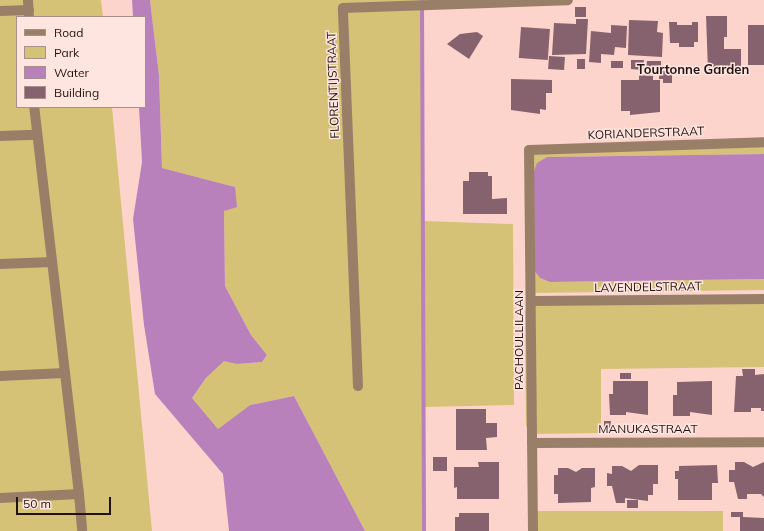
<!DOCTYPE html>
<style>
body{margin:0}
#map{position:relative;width:764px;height:531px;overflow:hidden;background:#fdd4cc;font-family:Mulish,sans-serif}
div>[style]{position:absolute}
.green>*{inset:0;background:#d5c276;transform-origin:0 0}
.water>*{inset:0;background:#b981bc}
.stream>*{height:4px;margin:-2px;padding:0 2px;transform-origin:2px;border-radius:2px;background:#b981bc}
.building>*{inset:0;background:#85626d;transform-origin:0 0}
.street>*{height:10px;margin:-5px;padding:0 5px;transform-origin:5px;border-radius:5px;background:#9a7f68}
span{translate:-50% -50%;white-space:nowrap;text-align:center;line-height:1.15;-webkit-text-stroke:3px #ffe5e0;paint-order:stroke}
.street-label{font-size:12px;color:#211310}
.neighbourhood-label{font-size:13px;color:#211310;font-weight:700}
.legend{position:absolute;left:16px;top:16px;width:130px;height:92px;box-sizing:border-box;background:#ffe5e0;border:1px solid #a6918d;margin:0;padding:5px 7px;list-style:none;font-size:12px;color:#211310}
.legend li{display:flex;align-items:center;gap:8px;height:20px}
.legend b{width:20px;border:1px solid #a6918d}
.scale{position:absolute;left:16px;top:497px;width:95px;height:18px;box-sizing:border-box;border:2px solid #211310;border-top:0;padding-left:5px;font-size:12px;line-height:14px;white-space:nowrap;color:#211310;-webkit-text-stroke:3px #ffe5e0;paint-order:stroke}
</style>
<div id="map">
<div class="green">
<div style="clip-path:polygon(0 0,101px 0,103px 17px,17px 17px,17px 107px,112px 107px,152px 531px,0 531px)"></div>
<div style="clip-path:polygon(150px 0,422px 0,423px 221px,513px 224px,514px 405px,424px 407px,424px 531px,365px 531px,294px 396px,250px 405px,218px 429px,192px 398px,206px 378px,224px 360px,237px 364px,262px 362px,267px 355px,251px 335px,225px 286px,224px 211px,235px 187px,162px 168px,159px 75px)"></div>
<div style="clip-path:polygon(764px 144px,764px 154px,547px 157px,540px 278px,550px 282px,764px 279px,764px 290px,530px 293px,526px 290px,525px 151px)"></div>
<div style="clip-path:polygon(764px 300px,764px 367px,601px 369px,601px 433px,534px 434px,529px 431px,526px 425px,525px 312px,528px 305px)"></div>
<div style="left:723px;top:511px;width:20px;height:194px;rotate:90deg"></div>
</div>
<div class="water">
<div style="clip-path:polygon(132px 0,150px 0,159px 75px,162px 168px,235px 187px,237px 207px,224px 211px,225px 286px,251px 335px,267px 355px,262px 362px,237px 364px,224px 361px,206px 378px,192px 398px,218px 429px,250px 405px,294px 396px,365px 531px,229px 531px,223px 474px,155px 394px,144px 325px,133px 219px,142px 162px,139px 107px,145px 107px,145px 17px,133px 17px)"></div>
<div style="clip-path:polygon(764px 154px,764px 279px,550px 282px,540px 278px,534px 270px,533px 174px,537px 163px,547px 157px)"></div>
</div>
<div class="stream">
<div style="left:422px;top:0;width:531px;rotate:89.78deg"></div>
</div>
<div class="building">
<div style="left:575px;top:7px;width:11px;height:10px"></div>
<div style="clip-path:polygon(706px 16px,727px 16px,727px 37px,724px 37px,724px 49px,741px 49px,741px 68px,708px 71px)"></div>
<div style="clip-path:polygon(576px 19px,588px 19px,586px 54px,552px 55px,554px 23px,576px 24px)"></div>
<div style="clip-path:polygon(629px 20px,658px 21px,657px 32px,663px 33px,662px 57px,628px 55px)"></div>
<div style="clip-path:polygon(669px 22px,677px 22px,677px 25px,692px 25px,692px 22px,698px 22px,698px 42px,694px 42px,694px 47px,679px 47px,679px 43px,670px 43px)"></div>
<div style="clip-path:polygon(611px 25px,627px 26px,626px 48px,615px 47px,614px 55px,601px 54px,601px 63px,589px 62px,591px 31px,611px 33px)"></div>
<div style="left:748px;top:25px;width:16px;height:40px"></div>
<div style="left:521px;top:27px;width:29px;height:31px;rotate:4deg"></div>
<div style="clip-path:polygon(477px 32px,483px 36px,469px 59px,447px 44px,460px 34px)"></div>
<div style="left:549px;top:56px;width:16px;height:13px;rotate:4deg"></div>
<div style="left:577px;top:59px;width:8px;height:10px"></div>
<div style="clip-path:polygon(631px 60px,644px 60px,643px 70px,631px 69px)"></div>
<div style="left:611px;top:61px;width:12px;height:7px"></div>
<div style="clip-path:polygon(647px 61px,661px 61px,661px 70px,646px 69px)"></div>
<div style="clip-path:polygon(659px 71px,672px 71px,672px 83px,663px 83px,663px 79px,659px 79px)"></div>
<div style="clip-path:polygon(639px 75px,653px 76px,653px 80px,660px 80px,660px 112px,630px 115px,630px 111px,621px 111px,621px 80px,639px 80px)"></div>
<div style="clip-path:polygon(511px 79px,552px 80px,552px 93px,546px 93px,546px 110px,540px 109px,540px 114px,511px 110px)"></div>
<div style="clip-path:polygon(469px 172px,488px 172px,488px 176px,492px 176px,492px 199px,507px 198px,507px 214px,463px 214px,463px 181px,469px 181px)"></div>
<div style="clip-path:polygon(742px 369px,755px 369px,755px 375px,764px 374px,764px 411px,761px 411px,761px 408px,751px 408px,751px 412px,734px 412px,736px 376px,743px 376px)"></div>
<div style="left:620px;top:373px;width:11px;height:6px"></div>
<div style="clip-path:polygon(613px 381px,648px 381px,648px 415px,626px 412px,626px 415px,610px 415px,609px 394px,613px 394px)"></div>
<div style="clip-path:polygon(712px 381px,712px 415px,690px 412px,690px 416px,673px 416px,673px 395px,677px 395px,677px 382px)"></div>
<div style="clip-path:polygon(456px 409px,486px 409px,486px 423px,497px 423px,497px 437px,486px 438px,487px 450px,456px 450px)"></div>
<div style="clip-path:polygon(604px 421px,611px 421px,610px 428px,604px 427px)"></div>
<div style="left:433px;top:457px;width:14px;height:14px"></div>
<div style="clip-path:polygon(478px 462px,499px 462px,499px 499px,457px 499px,457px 487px,454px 488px,454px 467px,479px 467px)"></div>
<div style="clip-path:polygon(735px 462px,744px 462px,753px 467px,764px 462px,764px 497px,761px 494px,747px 494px,747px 499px,738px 499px,734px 482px,729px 482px,729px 470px,735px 470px)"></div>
<div style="clip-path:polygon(639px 465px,658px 465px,658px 484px,653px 484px,653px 495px,648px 495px,648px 501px,625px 498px,625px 503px,616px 503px,612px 486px,607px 486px,607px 473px,612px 474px,612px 466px,622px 466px,631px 471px)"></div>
<div style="clip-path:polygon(717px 465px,718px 483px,712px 483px,712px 500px,678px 500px,678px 479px,675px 479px,675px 471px,679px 471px,679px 466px)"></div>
<div style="clip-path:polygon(558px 468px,568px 468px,576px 472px,582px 468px,595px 468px,595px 487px,591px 488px,591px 502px,558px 503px,558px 494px,554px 494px,554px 475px,558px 475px)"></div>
<div style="left:627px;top:500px;width:11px;height:8px"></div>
<div style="clip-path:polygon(731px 512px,743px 512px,743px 517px,764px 518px,764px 531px,740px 531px,740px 517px,731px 517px)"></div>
<div style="clip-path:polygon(459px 513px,489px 513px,489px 531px,455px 531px,455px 517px,459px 517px)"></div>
</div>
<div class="street">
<div style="left:28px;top:0;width:17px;rotate:87deg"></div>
<div style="left:0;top:11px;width:29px;rotate:-2deg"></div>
<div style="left:0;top:136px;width:36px;rotate:-2deg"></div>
<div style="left:0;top:264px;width:52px;rotate:-2.2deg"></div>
<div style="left:532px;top:301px;width:232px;rotate:-0.5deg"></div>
<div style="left:0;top:376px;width:65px;rotate:-2.6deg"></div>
<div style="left:358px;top:386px;width:378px;rotate:-92.3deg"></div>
<div style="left:343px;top:8px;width:225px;rotate:-2deg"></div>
<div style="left:532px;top:443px;width:232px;rotate:-0.2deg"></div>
<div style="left:79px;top:494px;width:37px;rotate:85deg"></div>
<div style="left:0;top:498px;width:79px;rotate:-2.9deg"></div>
<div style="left:79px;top:494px;width:390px;rotate:-96.6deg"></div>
<div style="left:533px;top:531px;width:381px;rotate:-90.6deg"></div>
<div style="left:529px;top:150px;width:235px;rotate:-1.9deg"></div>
</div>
<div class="street-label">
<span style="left:333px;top:85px;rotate:-92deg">FLORENTIJSTRAAT</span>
<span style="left:646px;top:133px;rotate:-2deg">KORIANDERSTRAAT</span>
<span style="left:648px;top:287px;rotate:-1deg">LAVENDELSTRAAT</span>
<span style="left:519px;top:340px;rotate:-90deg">PACHOULLILAAN</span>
<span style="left:648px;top:429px">MANUKASTRAAT</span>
</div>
<div class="neighbourhood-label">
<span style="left:693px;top:69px">Tourtonne Garden</span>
</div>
<ul class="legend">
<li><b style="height:5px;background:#9a7f68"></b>Road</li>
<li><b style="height:11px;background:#d5c276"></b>Park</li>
<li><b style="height:11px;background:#b981bc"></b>Water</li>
<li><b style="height:11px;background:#85626d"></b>Building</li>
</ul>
<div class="scale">50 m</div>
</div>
